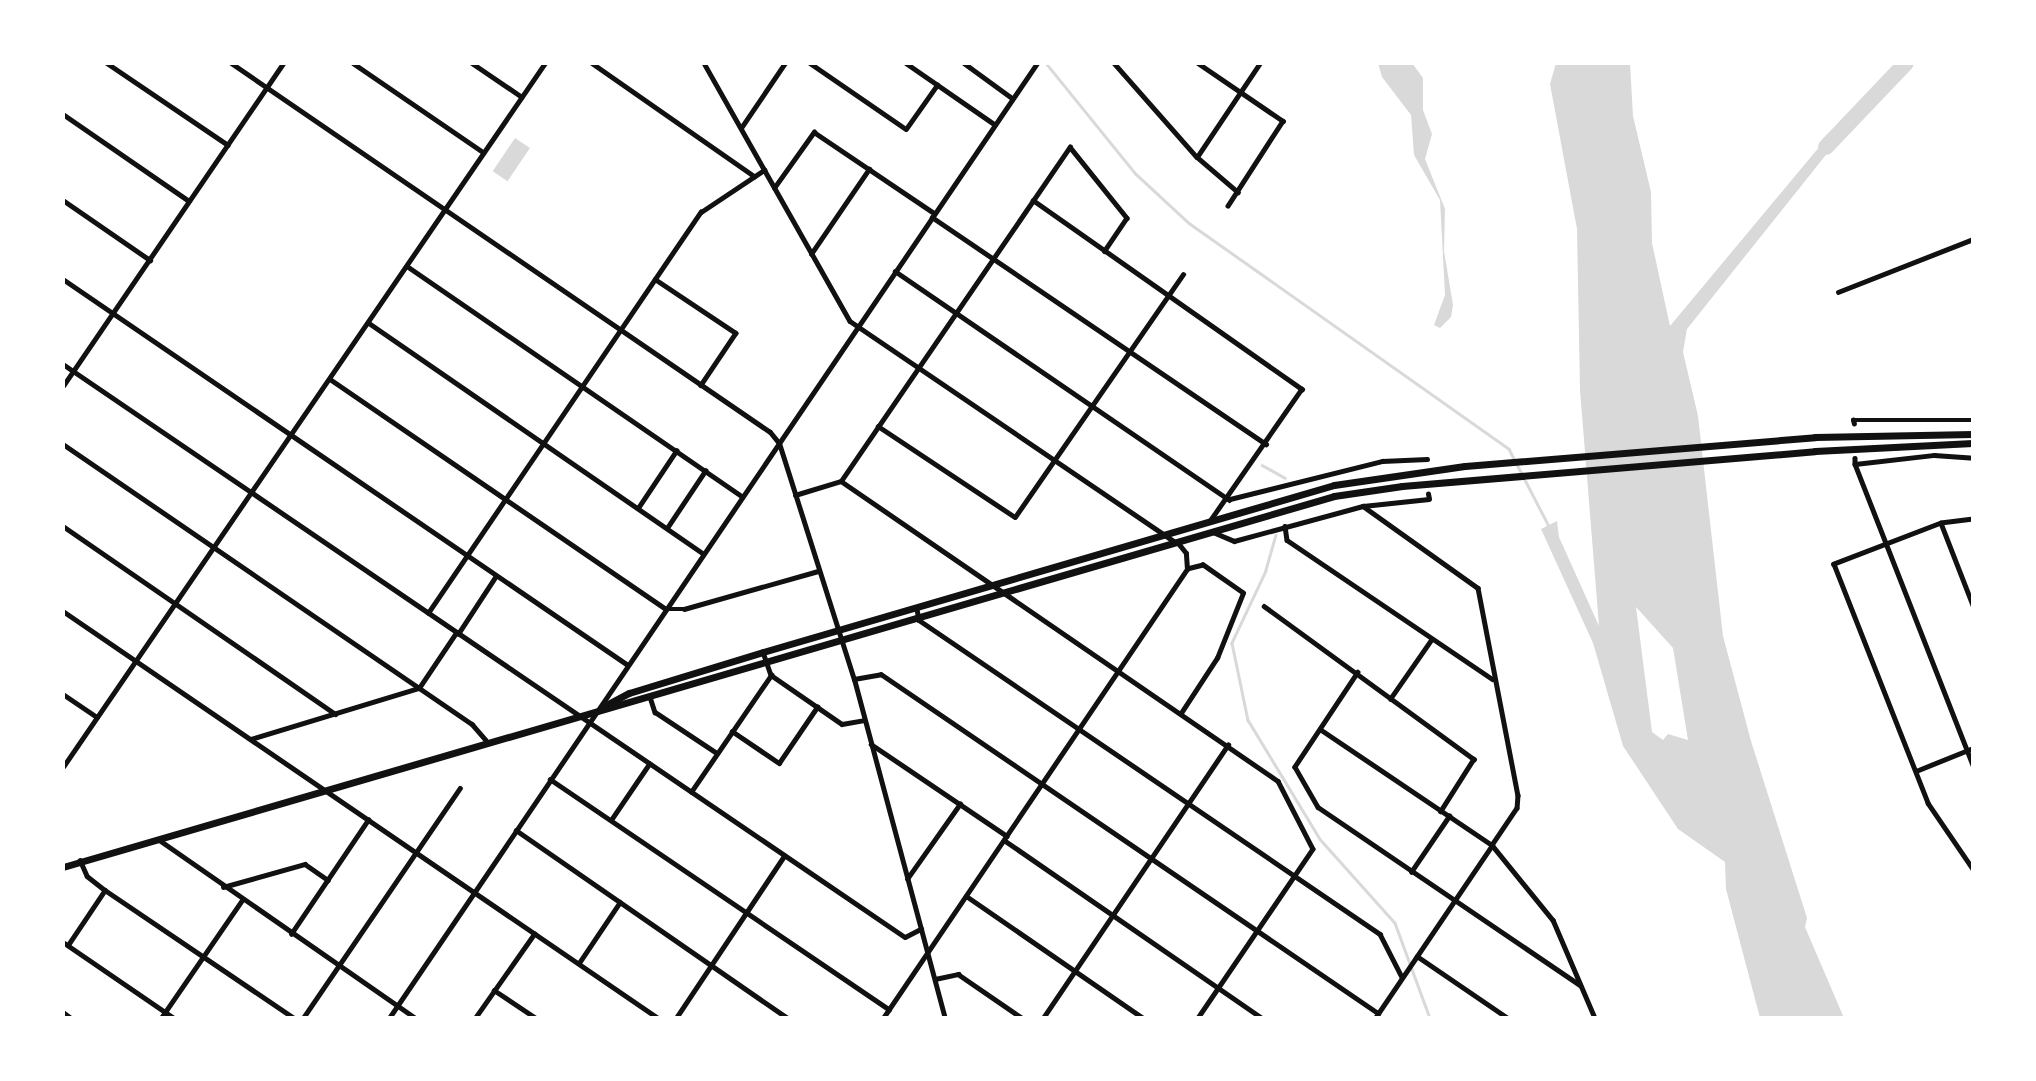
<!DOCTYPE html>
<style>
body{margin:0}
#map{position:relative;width:2036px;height:1081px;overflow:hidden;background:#fff;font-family:Commissioner,sans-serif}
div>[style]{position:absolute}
.water>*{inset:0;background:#d9d9d9;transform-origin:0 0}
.stream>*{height:2.5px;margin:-1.25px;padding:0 1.25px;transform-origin:1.25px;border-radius:1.25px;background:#d9d9d9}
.river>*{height:16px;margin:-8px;padding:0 8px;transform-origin:8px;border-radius:8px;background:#d9d9d9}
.minor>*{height:4.5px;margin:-2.25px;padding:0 2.25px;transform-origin:2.25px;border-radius:2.25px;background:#111}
.tertiary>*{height:5px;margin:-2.5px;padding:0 2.5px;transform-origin:2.5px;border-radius:2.5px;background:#111}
.primary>*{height:7px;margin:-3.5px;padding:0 3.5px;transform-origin:3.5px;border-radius:3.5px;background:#111}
span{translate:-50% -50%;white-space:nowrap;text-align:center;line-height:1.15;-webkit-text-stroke:7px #fff;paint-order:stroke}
.frame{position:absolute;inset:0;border:65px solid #fff;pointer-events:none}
</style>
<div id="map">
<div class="water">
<div style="clip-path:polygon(1378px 63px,1412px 63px,1423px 78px,1423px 110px,1432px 134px,1425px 159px,1445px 209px,1444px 251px,1453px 305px,1451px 317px,1440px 328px,1434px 325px,1445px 295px,1440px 200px,1414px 155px,1411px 115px,1382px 77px)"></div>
<div style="clip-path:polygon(evenodd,1556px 63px,1630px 63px,1633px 116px,1651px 192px,1652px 243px,1670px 326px,1835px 128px,1841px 136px,1687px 329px,1683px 352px,1698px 416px,1723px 636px,1751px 741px,1807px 918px,1805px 927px,1844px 1018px,1760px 1018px,1726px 889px,1725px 862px,1678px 829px,1623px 746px,1593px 643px,1541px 529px,1557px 521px,1559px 537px,1599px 626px,1580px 390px,1577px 229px,1550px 84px,1556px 63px,1636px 607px,1673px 648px,1688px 740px,1668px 734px,1663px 740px,1652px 732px,1636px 607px)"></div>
<div style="left:515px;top:138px;width:18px;height:40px;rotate:34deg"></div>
</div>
<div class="stream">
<div style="left:1046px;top:63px;width:143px;rotate:51deg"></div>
<div style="left:1136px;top:174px;width:72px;rotate:42.8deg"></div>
<div style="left:1189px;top:223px;width:392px;rotate:35.2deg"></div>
<div style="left:1509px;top:449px;width:89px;rotate:62.6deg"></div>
<div style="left:1262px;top:465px;width:26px;rotate:29deg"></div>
<div style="left:1276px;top:535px;width:37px;rotate:106deg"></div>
<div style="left:1266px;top:571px;width:80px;rotate:115.3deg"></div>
<div style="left:1232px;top:643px;width:79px;rotate:78.3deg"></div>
<div style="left:1248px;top:720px;width:139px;rotate:58.8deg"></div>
<div style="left:1320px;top:839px;width:113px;rotate:48.2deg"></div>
<div style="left:1395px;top:923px;width:101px;rotate:69.8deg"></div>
</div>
<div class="river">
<div style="left:1826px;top:147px;width:116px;rotate:-46.4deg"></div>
</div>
<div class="minor">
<div style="left:107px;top:63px;width:146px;rotate:34.1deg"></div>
<div style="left:353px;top:63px;width:158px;rotate:34.4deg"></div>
<div style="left:472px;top:63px;width:60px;rotate:34.2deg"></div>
<div style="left:592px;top:63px;width:198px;rotate:34.9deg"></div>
<div style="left:704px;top:63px;width:296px;rotate:60.5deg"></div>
<div style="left:850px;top:321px;width:392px;rotate:34.2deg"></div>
<div style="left:810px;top:63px;width:116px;rotate:34.5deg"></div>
<div style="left:906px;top:129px;width:54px;rotate:-54.8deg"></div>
<div style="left:906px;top:63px;width:107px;rotate:34.7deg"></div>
<div style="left:964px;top:63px;width:59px;rotate:36.1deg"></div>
<div style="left:1114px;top:63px;width:125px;rotate:48.6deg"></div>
<div style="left:1197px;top:157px;width:54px;rotate:40.5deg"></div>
<div style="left:1198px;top:63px;width:103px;rotate:34.3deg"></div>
<div style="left:1283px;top:121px;width:101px;rotate:122.9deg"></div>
<div style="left:63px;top:114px;width:153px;rotate:34.6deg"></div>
<div style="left:741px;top:128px;width:78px;rotate:-55.9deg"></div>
<div style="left:1197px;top:157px;width:113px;rotate:-56.2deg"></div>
<div style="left:774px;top:188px;width:69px;rotate:-54.5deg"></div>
<div style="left:814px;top:132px;width:145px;rotate:34deg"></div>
<div style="left:63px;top:200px;width:106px;rotate:34.6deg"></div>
<div style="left:1033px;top:200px;width:329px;rotate:35.1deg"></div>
<div style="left:1302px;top:389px;width:160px;rotate:124.8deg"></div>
<div style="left:932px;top:217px;width:404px;rotate:34.2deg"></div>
<div style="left:811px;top:254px;width:103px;rotate:-55.7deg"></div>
<div style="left:407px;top:266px;width:406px;rotate:34.5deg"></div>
<div style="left:895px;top:271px;width:405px;rotate:34.4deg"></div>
<div style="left:63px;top:279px;width:684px;rotate:34.34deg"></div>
<div style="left:655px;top:279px;width:97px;rotate:33.7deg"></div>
<div style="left:736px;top:333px;width:63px;rotate:123.9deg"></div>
<div style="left:1838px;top:292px;width:145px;rotate:-21.4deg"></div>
<div style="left:369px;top:323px;width:406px;rotate:34.6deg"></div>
<div style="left:63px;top:364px;width:1018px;rotate:34.24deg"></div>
<div style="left:905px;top:937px;width:18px;rotate:-27deg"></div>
<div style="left:330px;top:379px;width:407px;rotate:34.4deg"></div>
<div style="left:666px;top:609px;width:18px"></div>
<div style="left:684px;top:609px;width:139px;rotate:-15.8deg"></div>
<div style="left:63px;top:386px;width:391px;rotate:-55.7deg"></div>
<div style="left:1854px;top:424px;width:4px;rotate:-104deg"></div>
<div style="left:1853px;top:420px;width:120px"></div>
<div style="left:878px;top:426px;width:164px;rotate:33.6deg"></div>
<div style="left:1015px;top:517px;width:295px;rotate:-55.3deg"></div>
<div style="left:63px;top:444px;width:496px;rotate:34.4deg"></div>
<div style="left:472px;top:724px;width:21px;rotate:49deg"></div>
<div style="left:1855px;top:458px;width:6px;rotate:90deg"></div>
<div style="left:1855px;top:464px;width:80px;rotate:-6.5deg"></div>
<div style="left:1934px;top:455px;width:39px;rotate:4deg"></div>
<div style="left:1855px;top:464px;width:323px;rotate:68.6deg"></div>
<div style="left:841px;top:481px;width:530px;rotate:34.47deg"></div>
<div style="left:1278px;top:781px;width:76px;rotate:62.8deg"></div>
<div style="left:1313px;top:849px;width:204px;rotate:124.2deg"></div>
<div style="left:795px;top:495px;width:48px;rotate:-16.9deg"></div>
<div style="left:841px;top:481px;width:405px;rotate:-55.6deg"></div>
<div style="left:1070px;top:147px;width:91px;rotate:51.2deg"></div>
<div style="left:1127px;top:218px;width:40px;rotate:124deg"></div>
<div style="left:1230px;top:499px;width:157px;rotate:-14deg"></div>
<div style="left:1382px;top:461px;width:45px;rotate:-2.5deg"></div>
<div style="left:1363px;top:506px;width:141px;rotate:35.5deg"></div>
<div style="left:1478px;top:588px;width:211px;rotate:79.1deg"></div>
<div style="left:1518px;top:795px;width:13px;rotate:94deg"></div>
<div style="left:1517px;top:808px;width:45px;rotate:124deg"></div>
<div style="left:638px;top:508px;width:69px;rotate:-56.3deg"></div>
<div style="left:1973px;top:519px;width:32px;rotate:173deg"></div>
<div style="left:1941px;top:523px;width:115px;rotate:159deg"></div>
<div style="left:1834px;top:564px;width:257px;rotate:68.5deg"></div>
<div style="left:1928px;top:803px;width:80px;rotate:55.7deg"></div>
<div style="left:1941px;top:523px;width:88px;rotate:68.7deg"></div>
<div style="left:63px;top:526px;width:331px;rotate:34.6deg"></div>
<div style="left:1285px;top:526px;width:14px;rotate:82deg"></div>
<div style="left:1287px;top:540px;width:248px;rotate:34.1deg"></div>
<div style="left:667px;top:528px;width:69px;rotate:-56.3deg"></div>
<div style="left:1213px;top:532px;width:23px;rotate:23deg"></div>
<div style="left:1234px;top:541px;width:134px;rotate:-15.2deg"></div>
<div style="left:1363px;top:506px;width:66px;rotate:-6.1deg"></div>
<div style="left:1429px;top:499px;width:5px;rotate:-101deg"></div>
<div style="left:1264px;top:606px;width:260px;rotate:36.1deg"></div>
<div style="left:1474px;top:759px;width:62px;rotate:122.4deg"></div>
<div style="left:917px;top:609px;width:11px;rotate:80deg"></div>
<div style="left:919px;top:620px;width:558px;rotate:34.26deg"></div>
<div style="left:1380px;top:934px;width:48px;rotate:62.9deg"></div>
<div style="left:63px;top:611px;width:721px;rotate:34.37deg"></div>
<div style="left:428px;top:613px;width:485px;rotate:-55.8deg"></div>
<div style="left:701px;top:212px;width:76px;rotate:-33.7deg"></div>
<div style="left:458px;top:634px;width:69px;rotate:-56.8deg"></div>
<div style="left:763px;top:652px;width:24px;rotate:71deg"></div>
<div style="left:771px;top:675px;width:86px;rotate:34.6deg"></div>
<div style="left:842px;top:724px;width:22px;rotate:-10deg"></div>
<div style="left:1358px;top:672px;width:114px;rotate:123.6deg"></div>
<div style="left:1295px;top:767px;width:46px;rotate:60.1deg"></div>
<div style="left:1318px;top:807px;width:317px;rotate:34.2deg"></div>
<div style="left:854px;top:679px;width:27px;rotate:-10deg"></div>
<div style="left:881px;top:674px;width:602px;rotate:34.3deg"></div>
<div style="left:63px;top:694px;width:41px;rotate:34.1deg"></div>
<div style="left:650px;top:697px;width:16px;rotate:72deg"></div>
<div style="left:655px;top:712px;width:74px;rotate:33.5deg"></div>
<div style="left:1390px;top:699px;width:72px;rotate:-55.2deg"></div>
<div style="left:1181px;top:713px;width:66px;rotate:-56.8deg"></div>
<div style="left:1217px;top:658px;width:70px;rotate:-68.2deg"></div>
<div style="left:1243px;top:593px;width:49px;rotate:-145deg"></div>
<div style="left:1203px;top:565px;width:16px;rotate:166deg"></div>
<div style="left:1320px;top:729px;width:207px;rotate:34deg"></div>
<div style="left:1492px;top:845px;width:97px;rotate:50.9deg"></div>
<div style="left:1553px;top:920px;width:107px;rotate:66.8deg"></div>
<div style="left:732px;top:731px;width:57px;rotate:34.2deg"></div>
<div style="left:779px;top:763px;width:68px;rotate:-55.8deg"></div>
<div style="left:251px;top:739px;width:176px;rotate:-16.9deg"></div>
<div style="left:419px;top:688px;width:66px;rotate:-56.1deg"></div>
<div style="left:871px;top:744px;width:164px;rotate:34.1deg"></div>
<div style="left:63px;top:767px;width:853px;rotate:-55.6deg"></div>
<div style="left:1916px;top:771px;width:61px;rotate:-22deg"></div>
<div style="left:550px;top:779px;width:410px;rotate:34.2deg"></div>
<div style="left:691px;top:792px;width:142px;rotate:-55.6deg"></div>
<div style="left:611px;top:820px;width:68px;rotate:-55.8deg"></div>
<div style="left:516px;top:830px;width:331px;rotate:34.7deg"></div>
<div style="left:158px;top:839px;width:314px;rotate:34.8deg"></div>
<div style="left:1004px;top:840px;width:313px;rotate:34.6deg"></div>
<div style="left:80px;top:860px;width:17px;rotate:66deg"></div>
<div style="left:87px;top:876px;width:23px;rotate:38deg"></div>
<div style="left:105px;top:890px;width:228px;rotate:34.1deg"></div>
<div style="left:1411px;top:872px;width:68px;rotate:-55.8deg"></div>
<div style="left:907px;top:879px;width:92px;rotate:-54.8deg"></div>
<div style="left:223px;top:887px;width:85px;rotate:-15.7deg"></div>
<div style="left:305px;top:864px;width:28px;rotate:35deg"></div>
<div style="left:291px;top:934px;width:138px;rotate:-56deg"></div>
<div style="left:63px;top:942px;width:135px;rotate:34.4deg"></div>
<div style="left:68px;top:945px;width:66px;rotate:-56.1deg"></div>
<div style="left:1417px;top:956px;width:110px;rotate:34.3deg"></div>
<div style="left:579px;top:963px;width:73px;rotate:-56.1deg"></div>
<div style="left:935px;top:979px;width:24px;rotate:-12deg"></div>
<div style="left:958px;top:974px;width:78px;rotate:34.5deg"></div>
<div style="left:494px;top:990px;width:50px;rotate:33.7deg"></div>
<div style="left:63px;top:1012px;width:10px;rotate:37deg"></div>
<div style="left:161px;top:1018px;width:143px;rotate:-55.5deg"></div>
<div style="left:303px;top:1018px;width:278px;rotate:-55.7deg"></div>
<div style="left:475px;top:1018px;width:103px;rotate:-54.9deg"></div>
<div style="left:676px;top:1018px;width:195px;rotate:-56.3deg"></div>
<div style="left:1043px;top:1018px;width:330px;rotate:-55.9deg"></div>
</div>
<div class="tertiary">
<div style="left:231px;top:63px;width:653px;rotate:34.4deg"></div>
<div style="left:770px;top:432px;width:14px;rotate:51deg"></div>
<div style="left:779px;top:443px;width:248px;rotate:72.4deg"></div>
<div style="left:854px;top:679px;width:351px;rotate:75deg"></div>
<div style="left:966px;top:896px;width:215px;rotate:34.6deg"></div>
<div style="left:389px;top:1018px;width:1154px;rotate:-55.84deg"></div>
<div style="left:883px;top:1018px;width:542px;rotate:-55.9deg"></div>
<div style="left:1187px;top:569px;width:16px;rotate:-94deg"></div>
<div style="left:1186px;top:553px;width:14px;rotate:-129deg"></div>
<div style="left:1375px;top:1018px;width:209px;rotate:-55.9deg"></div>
</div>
<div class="primary">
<div style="left:606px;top:705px;width:26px;rotate:-28deg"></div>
<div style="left:629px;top:693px;width:140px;rotate:-17deg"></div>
<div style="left:763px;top:652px;width:595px;rotate:-16.3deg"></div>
<div style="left:1334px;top:485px;width:132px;rotate:-8.3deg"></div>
<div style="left:1465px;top:466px;width:351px;rotate:-4.7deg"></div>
<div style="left:1815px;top:437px;width:158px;rotate:-1.1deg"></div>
<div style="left:63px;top:867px;width:1324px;rotate:-16.27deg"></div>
<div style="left:1334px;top:496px;width:69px;rotate:-8.4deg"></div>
<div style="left:1402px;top:486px;width:414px;rotate:-4.8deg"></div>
<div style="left:1815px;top:451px;width:158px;rotate:-2.9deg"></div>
</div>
<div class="frame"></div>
</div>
